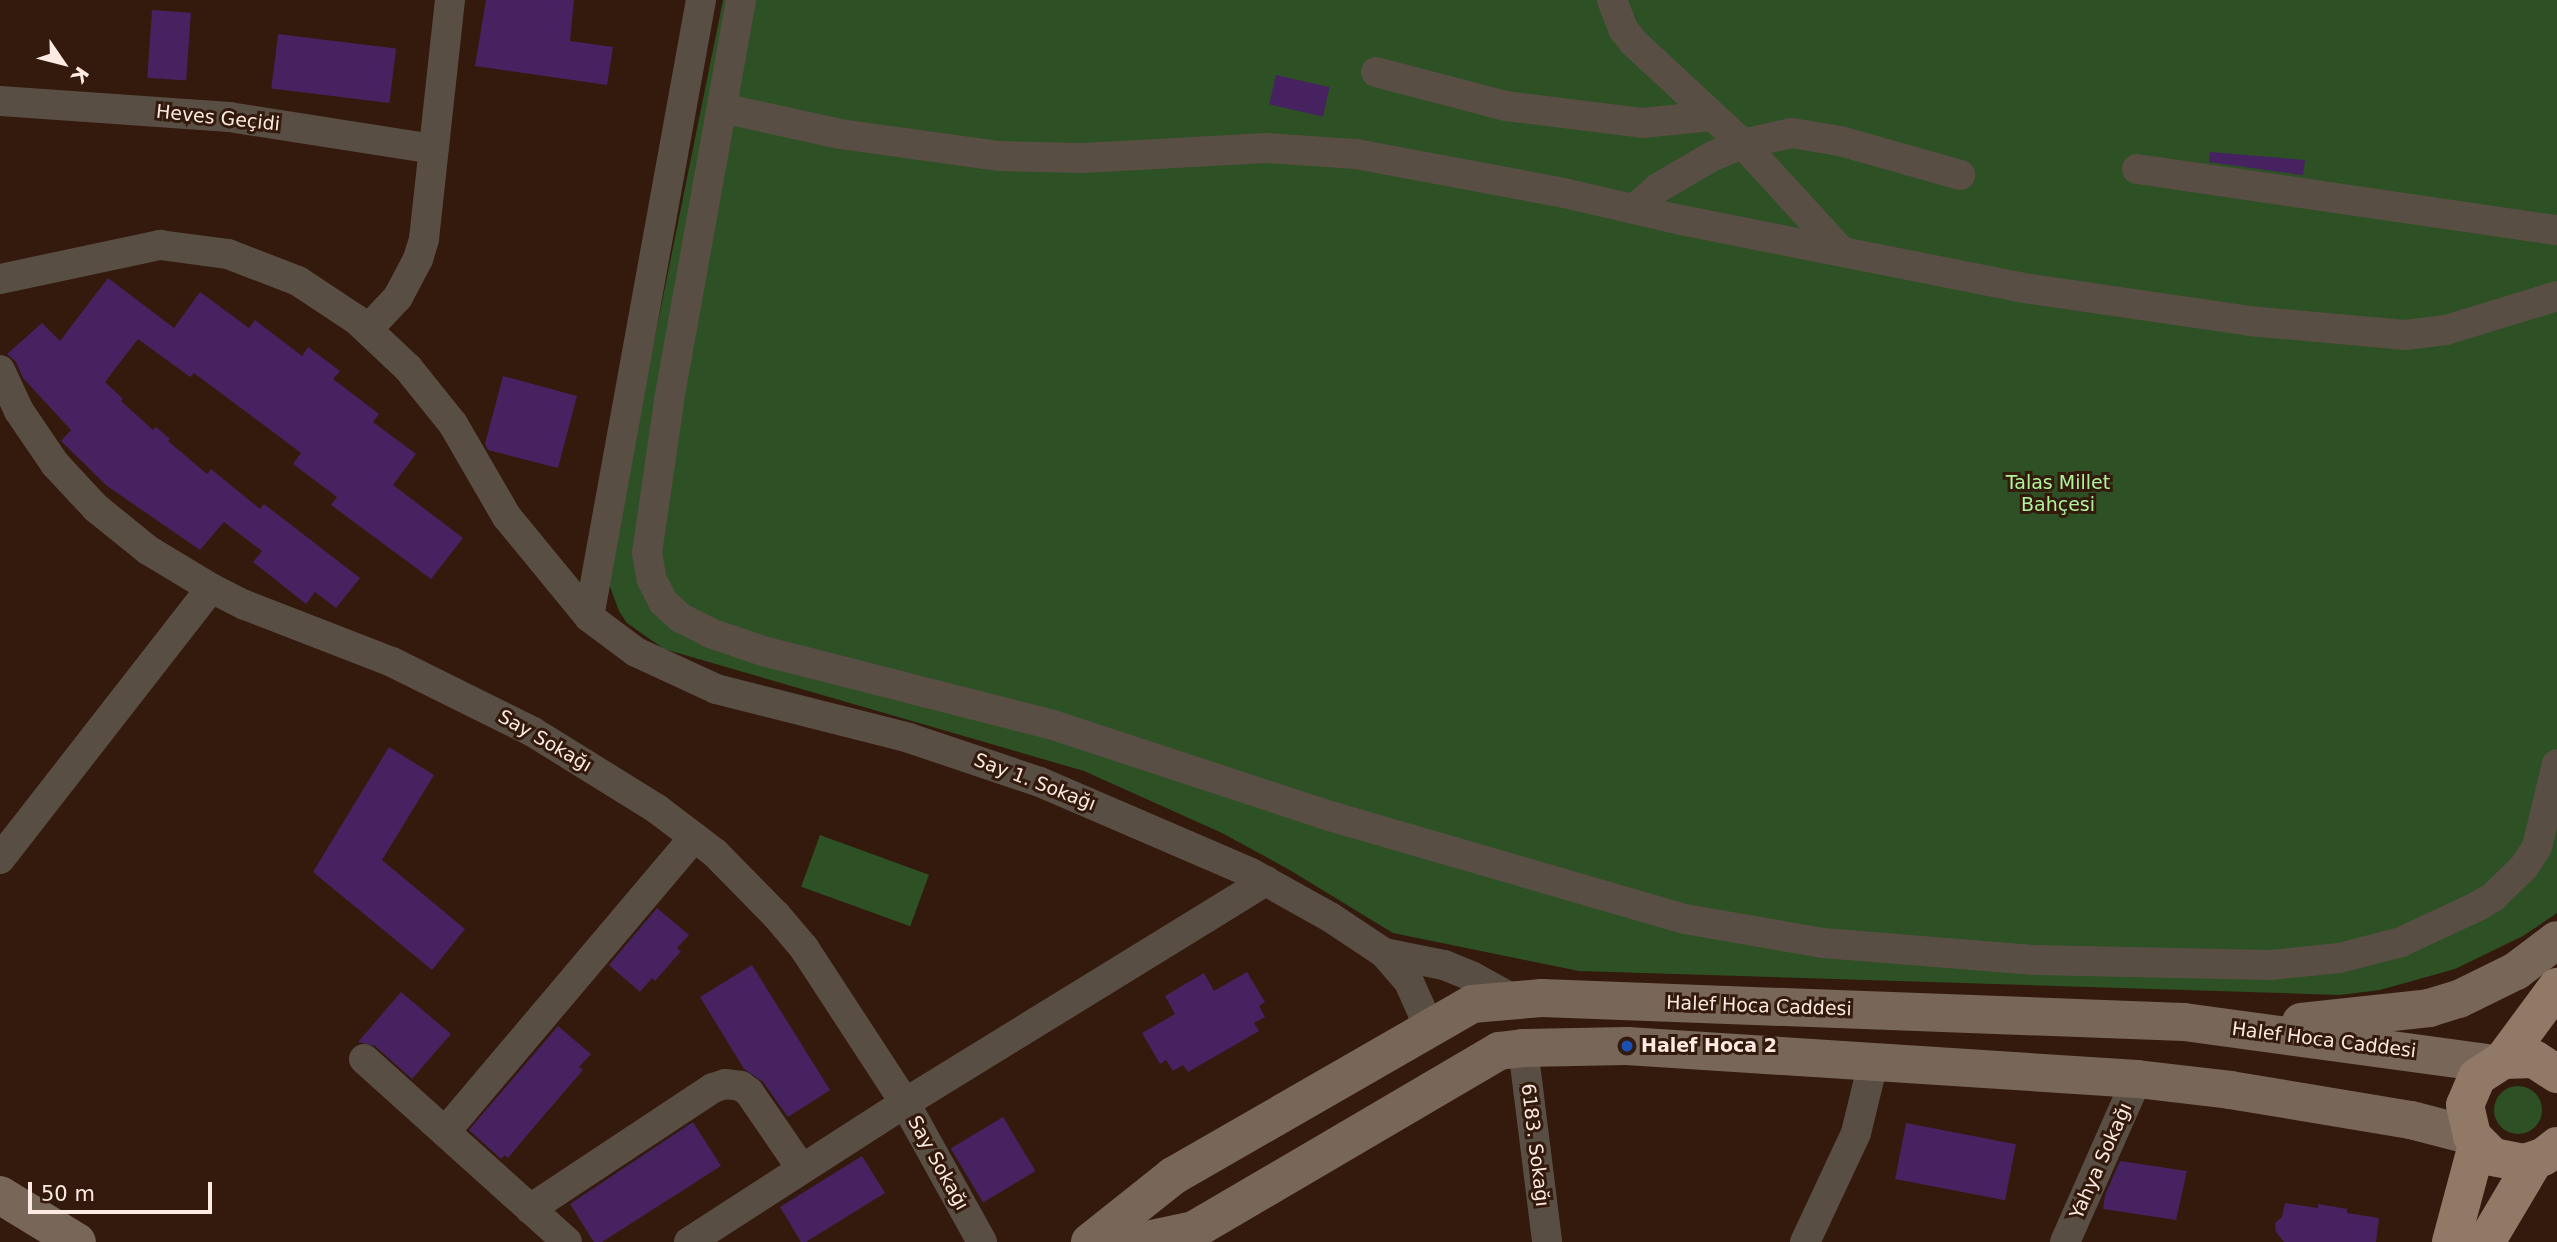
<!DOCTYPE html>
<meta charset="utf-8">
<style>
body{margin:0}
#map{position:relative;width:2557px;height:1242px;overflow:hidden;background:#331a0d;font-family:"DejaVu Sans",sans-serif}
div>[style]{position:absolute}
.green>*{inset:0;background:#2d5024;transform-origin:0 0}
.round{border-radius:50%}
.building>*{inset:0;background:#462260;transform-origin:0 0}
.street>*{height:30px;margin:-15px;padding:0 15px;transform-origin:15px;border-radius:15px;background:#594e44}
.secondary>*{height:38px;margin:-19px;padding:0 19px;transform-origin:19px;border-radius:19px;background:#786658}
.primary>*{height:38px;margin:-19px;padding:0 19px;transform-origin:19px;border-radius:19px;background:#907966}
.dots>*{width:19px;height:19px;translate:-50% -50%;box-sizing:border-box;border:4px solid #331a0d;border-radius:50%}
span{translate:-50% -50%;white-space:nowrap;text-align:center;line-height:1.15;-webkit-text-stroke:6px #331a0d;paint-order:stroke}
.street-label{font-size:19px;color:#fdeae2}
.park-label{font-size:19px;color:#adf49a}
.poi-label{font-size:19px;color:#fdeae2;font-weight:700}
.left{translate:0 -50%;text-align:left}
.north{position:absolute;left:28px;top:28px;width:70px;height:70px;-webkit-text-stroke:5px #331a0d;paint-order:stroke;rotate:125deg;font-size:19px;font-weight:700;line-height:28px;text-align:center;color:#fdeae2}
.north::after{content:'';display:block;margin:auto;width:24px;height:32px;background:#fdeae2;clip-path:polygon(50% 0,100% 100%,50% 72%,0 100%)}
.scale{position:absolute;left:28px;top:1182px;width:184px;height:32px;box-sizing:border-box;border:4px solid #fdeae2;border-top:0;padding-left:9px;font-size:21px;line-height:24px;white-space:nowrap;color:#fdeae2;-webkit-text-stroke:5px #331a0d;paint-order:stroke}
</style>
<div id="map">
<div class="green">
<div style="clip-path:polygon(723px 0,2557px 0,2557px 913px,2523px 936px,2455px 969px,2380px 990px,2340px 995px,1579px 971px,1393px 933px,1288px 869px,1222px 833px,1084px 771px,664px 649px,627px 623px,619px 611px,609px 584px,614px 540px)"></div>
<div style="left:820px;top:835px;width:116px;height:55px;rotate:20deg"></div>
<div class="round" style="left:2494px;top:1086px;width:48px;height:48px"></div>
</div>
<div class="building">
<div style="clip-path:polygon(486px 0,574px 0,570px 41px,613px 47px,607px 85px,475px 66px)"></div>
<div style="left:152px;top:10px;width:39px;height:68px;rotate:4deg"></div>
<div style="left:278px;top:34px;width:119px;height:55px;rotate:7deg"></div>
<div style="left:1276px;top:75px;width:55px;height:30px;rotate:13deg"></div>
<div style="clip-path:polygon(2210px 152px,2305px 160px,2303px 175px,2209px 162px)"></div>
<div style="clip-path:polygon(108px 278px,174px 328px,200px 292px,249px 328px,255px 320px,302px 356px,308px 347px,340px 371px,333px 379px,379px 414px,373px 422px,416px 454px,393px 485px,463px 538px,431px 579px,331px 505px,337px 497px,293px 464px,301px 453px,194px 373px,190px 377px,138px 339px,105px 382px,123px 399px,121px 401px,153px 430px,156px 427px,170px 439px,168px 441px,207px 474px,211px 469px,260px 509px,264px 504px,360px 578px,336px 608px,315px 592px,306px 604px,253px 562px,262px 551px,224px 522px,200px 550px,107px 486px,61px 441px,71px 430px,23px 378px,16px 362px,7px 354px,42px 323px,60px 341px)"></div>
<div style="clip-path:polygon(503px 376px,577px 396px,558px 468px,488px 450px,485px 444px)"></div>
<div style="clip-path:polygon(389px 747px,434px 775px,382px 860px,465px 929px,432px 970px,313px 872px)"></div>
<div style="clip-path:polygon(657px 908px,689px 935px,677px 948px,681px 951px,655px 981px,652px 978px,640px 992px,609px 965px)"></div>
<div style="clip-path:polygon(752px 965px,830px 1090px,788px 1117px,763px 1082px,744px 1069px,700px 997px)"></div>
<div style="clip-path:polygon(1247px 972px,1265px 1002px,1259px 1006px,1265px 1017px,1254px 1023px,1259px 1031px,1188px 1072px,1183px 1065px,1173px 1071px,1166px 1060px,1160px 1064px,1142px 1033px,1175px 1014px,1165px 996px,1204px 973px,1214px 991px)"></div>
<div style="clip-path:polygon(401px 992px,451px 1034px,412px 1079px,375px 1046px,358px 1042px)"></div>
<div style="clip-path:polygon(558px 1026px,591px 1054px,579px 1067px,583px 1070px,534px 1127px,508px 1158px,505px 1155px,501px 1159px,469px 1130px)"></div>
<div style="left:1003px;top:1117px;width:63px;height:61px;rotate:59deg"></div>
<div style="clip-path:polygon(693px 1122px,721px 1166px,602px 1242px,594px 1242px,570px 1204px)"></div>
<div style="left:1906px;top:1123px;width:112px;height:57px;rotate:11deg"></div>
<div style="clip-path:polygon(862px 1156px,885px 1193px,806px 1242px,801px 1242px,780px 1207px)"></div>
<div style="clip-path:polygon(2120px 1161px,2187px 1171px,2176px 1220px,2103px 1209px,2105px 1195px)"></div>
<div style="clip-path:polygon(2285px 1203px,2318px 1208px,2318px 1204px,2347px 1209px,2347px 1213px,2379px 1218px,2376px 1242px,2284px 1242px,2276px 1232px,2275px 1223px,2282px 1217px)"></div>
</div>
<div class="street">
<div style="left:741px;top:0;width:408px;rotate:100.2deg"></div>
<div style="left:669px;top:402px;width:153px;rotate:98.3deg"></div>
<div style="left:647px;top:553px;width:27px;rotate:80deg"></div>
<div style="left:652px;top:580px;width:25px;rotate:63deg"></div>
<div style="left:663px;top:602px;width:24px;rotate:42deg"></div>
<div style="left:681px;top:618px;width:33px;rotate:27deg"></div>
<div style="left:710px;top:633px;width:56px;rotate:18.8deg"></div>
<div style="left:763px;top:651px;width:299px;rotate:14.3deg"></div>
<div style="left:1053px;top:725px;width:284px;rotate:18.2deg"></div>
<div style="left:1323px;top:814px;width:377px;rotate:16.2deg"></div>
<div style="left:1685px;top:919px;width:140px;rotate:9.9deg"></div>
<div style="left:1823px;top:943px;width:213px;rotate:4.6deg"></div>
<div style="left:2035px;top:960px;width:235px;rotate:1.2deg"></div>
<div style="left:2270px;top:965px;width:70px;rotate:-5.7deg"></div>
<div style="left:2340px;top:958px;width:63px;rotate:-14.7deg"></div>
<div style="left:2401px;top:942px;width:83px;rotate:-25deg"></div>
<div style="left:2476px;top:907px;width:20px;rotate:-30deg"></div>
<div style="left:2493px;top:897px;width:43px;rotate:-44.1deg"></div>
<div style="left:2524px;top:867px;width:24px;rotate:-57deg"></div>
<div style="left:2537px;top:847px;width:85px;rotate:-76.5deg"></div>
<div style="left:1612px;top:0;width:31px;rotate:69deg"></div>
<div style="left:1623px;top:29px;width:16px;rotate:52deg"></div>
<div style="left:1633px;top:42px;width:150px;rotate:42.8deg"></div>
<div style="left:1743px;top:144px;width:145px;rotate:47.5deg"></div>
<div style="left:1376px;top:72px;width:134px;rotate:14.7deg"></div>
<div style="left:1506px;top:106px;width:137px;rotate:7.1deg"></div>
<div style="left:1642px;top:123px;width:70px;rotate:-5.7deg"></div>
<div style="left:0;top:101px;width:230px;rotate:4deg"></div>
<div style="left:229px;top:117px;width:207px;rotate:8.9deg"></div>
<div style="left:722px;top:108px;width:121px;rotate:12.4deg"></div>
<div style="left:840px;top:134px;width:161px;rotate:7.9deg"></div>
<div style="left:999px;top:156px;width:84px;rotate:1.4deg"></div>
<div style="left:1083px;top:158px;width:184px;rotate:-3.1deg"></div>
<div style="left:1267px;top:148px;width:89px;rotate:3.9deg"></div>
<div style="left:1356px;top:154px;width:212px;rotate:10.6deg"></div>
<div style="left:1564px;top:193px;width:120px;rotate:13deg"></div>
<div style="left:1681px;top:220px;width:350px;rotate:11.2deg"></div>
<div style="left:2024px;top:288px;width:227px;rotate:8.3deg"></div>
<div style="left:2249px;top:321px;width:157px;rotate:5.1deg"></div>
<div style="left:2405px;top:335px;width:41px;rotate:-7deg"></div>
<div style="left:2446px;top:330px;width:116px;rotate:-17deg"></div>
<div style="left:2137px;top:169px;width:424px;rotate:8.3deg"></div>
<div style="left:1634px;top:209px;width:32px;rotate:-41deg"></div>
<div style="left:1658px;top:188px;width:64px;rotate:-30.2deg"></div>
<div style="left:1713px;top:156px;width:32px;rotate:-22deg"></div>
<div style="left:1743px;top:144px;width:50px;rotate:-12.7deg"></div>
<div style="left:1792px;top:133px;width:49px;rotate:9.5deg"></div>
<div style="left:1840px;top:141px;width:125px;rotate:15.8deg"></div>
<div style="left:0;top:279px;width:164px;rotate:-12deg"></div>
<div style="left:160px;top:245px;width:69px;rotate:7.5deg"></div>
<div style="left:228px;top:254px;width:75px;rotate:21.1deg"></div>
<div style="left:298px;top:281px;width:71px;rotate:33.5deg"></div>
<div style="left:357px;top:320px;width:70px;rotate:43.3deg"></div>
<div style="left:408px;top:368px;width:72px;rotate:51.2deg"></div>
<div style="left:453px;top:424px;width:108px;rotate:59.9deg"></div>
<div style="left:507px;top:517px;width:129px;rotate:50.6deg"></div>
<div style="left:589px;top:617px;width:59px;rotate:36.7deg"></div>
<div style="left:636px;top:652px;width:88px;rotate:24.8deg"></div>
<div style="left:716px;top:689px;width:199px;rotate:14.2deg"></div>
<div style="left:909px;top:738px;width:138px;rotate:18.6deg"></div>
<div style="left:1040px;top:782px;width:230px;rotate:23.3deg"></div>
<div style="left:1251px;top:873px;width:90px;rotate:29.1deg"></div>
<div style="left:1330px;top:917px;width:65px;rotate:33.7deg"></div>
<div style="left:1384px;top:953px;width:38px;rotate:49deg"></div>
<div style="left:1409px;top:982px;width:35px;rotate:66deg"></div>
<div style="left:1423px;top:1014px;width:17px;rotate:80deg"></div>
<div style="left:368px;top:329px;width:44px;rotate:-46.8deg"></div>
<div style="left:398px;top:297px;width:43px;rotate:-62.2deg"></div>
<div style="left:418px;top:259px;width:21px;rotate:-73deg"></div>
<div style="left:424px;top:239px;width:240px;rotate:-83.8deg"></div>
<div style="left:0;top:370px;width:45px;rotate:65.1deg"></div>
<div style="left:19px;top:411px;width:64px;rotate:55.8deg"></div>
<div style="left:55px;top:464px;width:60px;rotate:47deg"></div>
<div style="left:96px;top:508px;width:67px;rotate:38.9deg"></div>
<div style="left:148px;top:550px;width:74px;rotate:31.1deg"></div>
<div style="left:211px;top:588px;width:38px;rotate:27deg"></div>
<div style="left:245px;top:605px;width:158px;rotate:21.2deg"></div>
<div style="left:392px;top:662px;width:157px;rotate:26.4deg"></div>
<div style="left:533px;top:732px;width:146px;rotate:31.8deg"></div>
<div style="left:657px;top:809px;width:73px;rotate:37.2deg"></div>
<div style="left:715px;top:853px;width:87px;rotate:45.5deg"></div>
<div style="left:776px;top:915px;width:43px;rotate:49.7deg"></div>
<div style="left:804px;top:948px;width:185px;rotate:56.9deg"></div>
<div style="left:905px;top:1103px;width:159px;rotate:61deg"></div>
<div style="left:589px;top:617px;width:627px;rotate:-79.71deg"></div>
<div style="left:0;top:859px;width:343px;rotate:-52.1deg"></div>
<div style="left:1384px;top:953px;width:61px;rotate:11.3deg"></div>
<div style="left:1444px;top:965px;width:31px;rotate:22deg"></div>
<div style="left:1473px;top:977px;width:48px;rotate:28.7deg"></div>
<div style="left:1523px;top:1048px;width:195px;rotate:82.9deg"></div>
<div style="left:364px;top:1059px;width:273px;rotate:42deg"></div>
<div style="left:445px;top:1132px;width:386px;rotate:-49.8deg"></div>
<div style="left:530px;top:1209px;width:219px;rotate:-33.5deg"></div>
<div style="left:713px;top:1088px;width:13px;rotate:-18deg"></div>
<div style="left:725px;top:1084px;width:16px;rotate:7deg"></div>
<div style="left:741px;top:1086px;width:10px;rotate:37deg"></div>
<div style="left:749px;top:1092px;width:93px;rotate:55.5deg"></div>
<div style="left:689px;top:1242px;width:257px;rotate:-32.8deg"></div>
<div style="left:905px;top:1103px;width:424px;rotate:-31.6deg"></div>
<div style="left:1805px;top:1242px;width:120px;rotate:-64.9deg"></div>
<div style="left:1856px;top:1133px;width:72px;rotate:-76.3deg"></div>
<div style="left:2065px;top:1242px;width:178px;rotate:-66.2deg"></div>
</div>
<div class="secondary">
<div style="left:2301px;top:1022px;width:129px;rotate:-6.2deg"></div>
<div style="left:2429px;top:1008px;width:31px;rotate:-17deg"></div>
<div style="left:2459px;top:999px;width:64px;rotate:-26.2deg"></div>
<div style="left:2516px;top:971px;width:51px;rotate:-37.1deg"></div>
<div style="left:0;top:1195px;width:90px;rotate:31.4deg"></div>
<div style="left:1090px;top:1242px;width:106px;rotate:-38.5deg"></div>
<div style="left:1173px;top:1176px;width:345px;rotate:-29.9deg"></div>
<div style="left:1472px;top:1004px;width:70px;rotate:-4.9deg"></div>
<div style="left:1542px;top:998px;width:642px;rotate:2.14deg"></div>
<div style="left:2184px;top:1022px;width:312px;rotate:7.7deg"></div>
<div style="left:1137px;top:1242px;width:58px;rotate:-11.9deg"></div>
<div style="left:1194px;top:1230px;width:354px;rotate:-30.4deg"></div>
<div style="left:1499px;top:1051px;width:24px;rotate:-7deg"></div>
<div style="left:1523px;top:1048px;width:104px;rotate:-1.1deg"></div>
<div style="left:1627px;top:1046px;width:511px;rotate:3.7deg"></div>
<div style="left:2137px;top:1079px;width:94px;rotate:6.7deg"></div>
<div style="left:2230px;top:1090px;width:183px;rotate:9.4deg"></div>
<div style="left:2411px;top:1120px;width:63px;rotate:14.7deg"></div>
</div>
<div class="primary">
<div style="left:2503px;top:1060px;width:91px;rotate:-53.5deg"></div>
<div style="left:2557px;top:1074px;width:27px;rotate:-147deg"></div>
<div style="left:2534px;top:1059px;width:31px;rotate:178deg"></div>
<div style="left:2503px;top:1060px;width:31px;rotate:147deg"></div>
<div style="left:2477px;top:1077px;width:30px;rotate:113deg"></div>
<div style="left:2465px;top:1105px;width:32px;rotate:77deg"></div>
<div style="left:2472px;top:1136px;width:30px;rotate:45deg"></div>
<div style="left:2493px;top:1157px;width:32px;rotate:11deg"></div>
<div style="left:2524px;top:1163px;width:20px;rotate:-18deg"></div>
<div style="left:2543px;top:1157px;width:18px;rotate:-38deg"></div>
<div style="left:2451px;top:1242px;width:100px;rotate:-75deg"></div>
<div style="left:2486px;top:1242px;width:94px;rotate:-59.3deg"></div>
</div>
<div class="dots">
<div style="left:1627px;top:1046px;background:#1a4fb4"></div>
</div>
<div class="street-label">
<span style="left:218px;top:118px;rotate:6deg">Heves Geçidi</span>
<span style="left:545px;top:741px;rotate:30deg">Say Sokağı</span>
<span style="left:1035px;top:782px;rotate:21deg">Say 1. Sokağı</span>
<span style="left:1759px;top:1006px;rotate:2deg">Halef Hoca Caddesi</span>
<span style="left:2324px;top:1040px;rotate:7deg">Halef Hoca Caddesi</span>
<span style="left:1535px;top:1145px;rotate:83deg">6183. Sokağı</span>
<span style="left:2101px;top:1161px;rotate:-66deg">Yahya Sokağı</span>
<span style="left:938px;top:1163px;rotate:61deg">Say Sokağı</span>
</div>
<div class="park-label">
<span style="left:2058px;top:494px">Talas Millet<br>Bahçesi</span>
</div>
<div class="poi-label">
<span class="left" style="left:1641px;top:1046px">Halef Hoca 2</span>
</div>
<div class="north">K</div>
<div class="scale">50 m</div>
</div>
